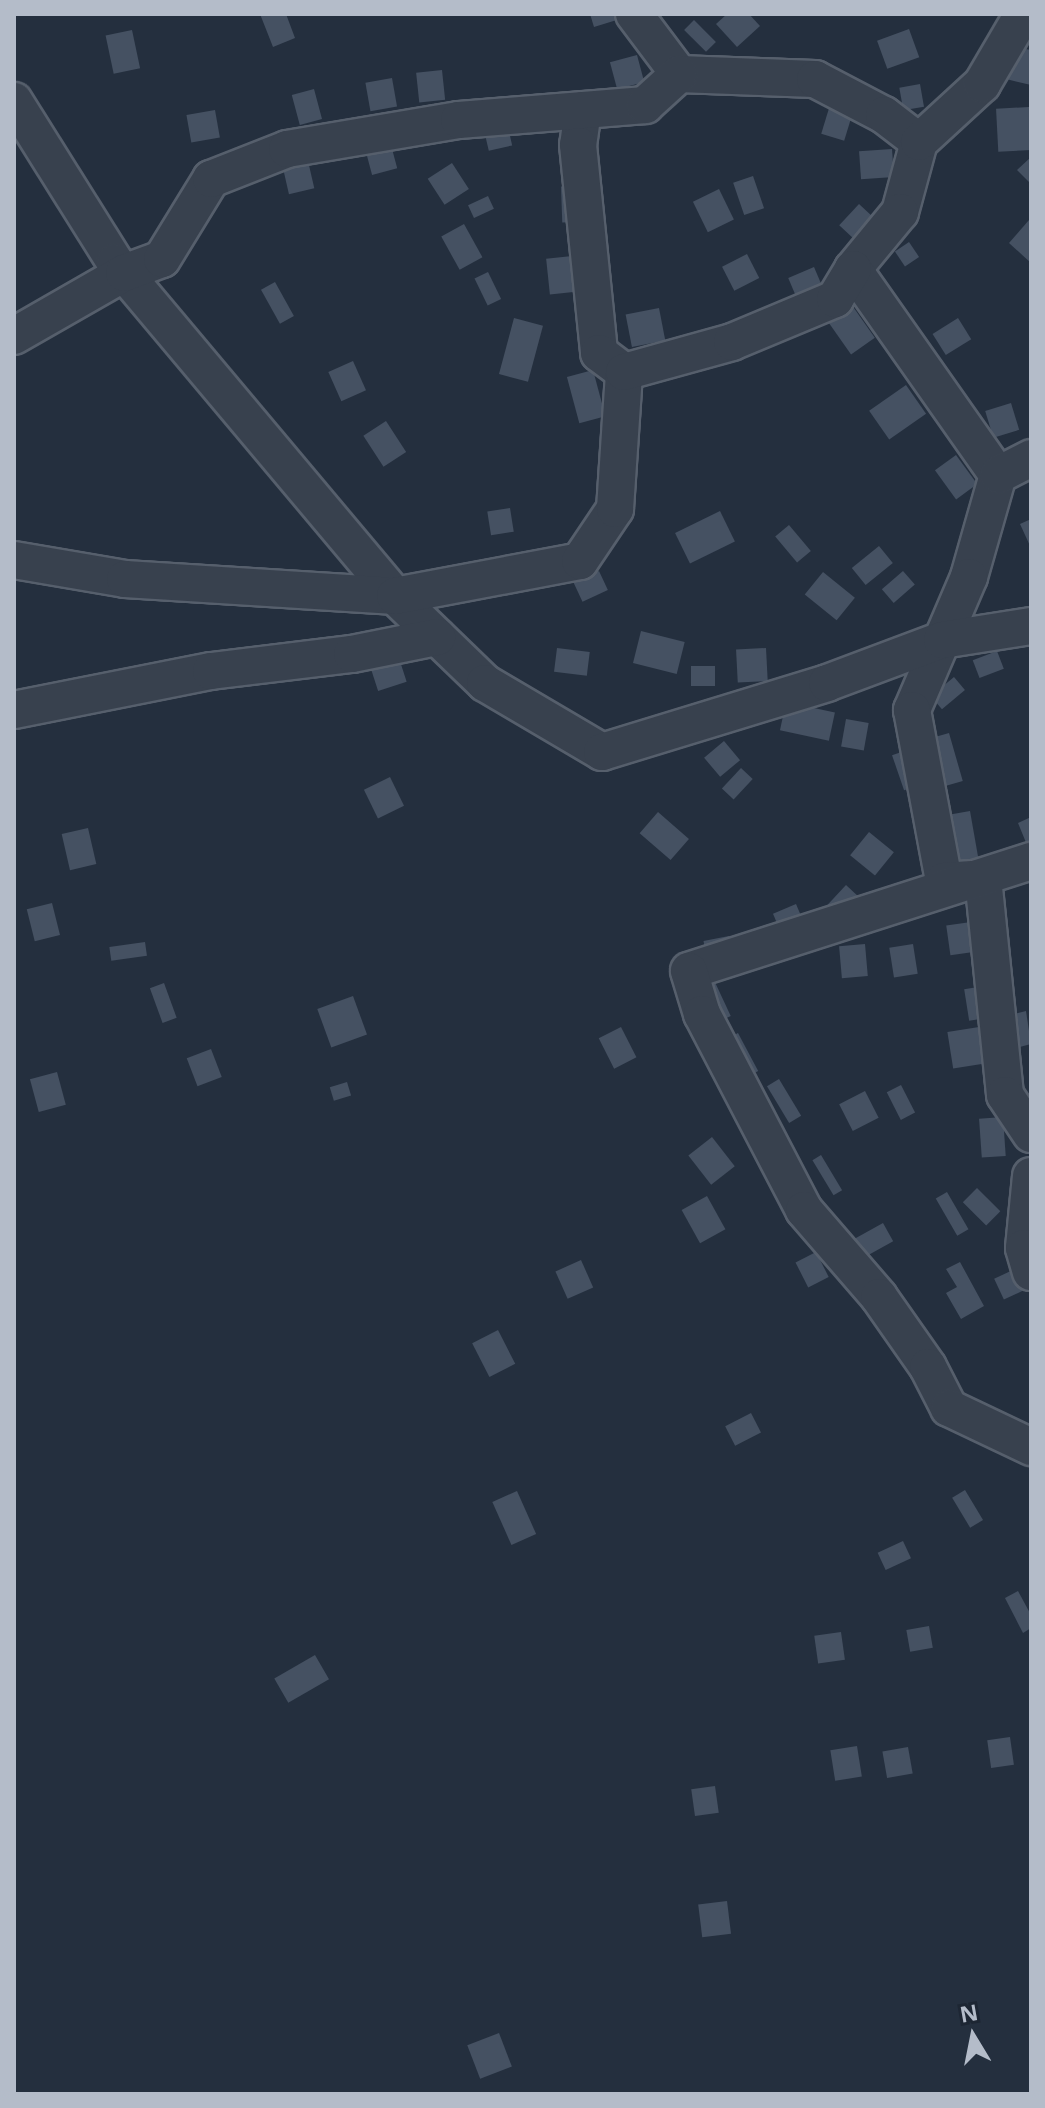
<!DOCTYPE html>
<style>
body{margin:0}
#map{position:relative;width:1045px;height:2108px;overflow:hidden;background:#242f3e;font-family:"Open Sans",sans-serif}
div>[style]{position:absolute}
.building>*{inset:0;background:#455162;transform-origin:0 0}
.roads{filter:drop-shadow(2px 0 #565f6c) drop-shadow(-2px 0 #565f6c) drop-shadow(0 2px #565f6c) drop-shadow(0 -2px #565f6c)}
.minor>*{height:36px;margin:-18px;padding:0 18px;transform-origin:18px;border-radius:18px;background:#38414e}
span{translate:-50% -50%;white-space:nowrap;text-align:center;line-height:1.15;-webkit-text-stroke:7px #1d2633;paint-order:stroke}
.frame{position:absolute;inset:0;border:16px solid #b4bcc9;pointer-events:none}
.north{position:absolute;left:933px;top:1996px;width:80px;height:80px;-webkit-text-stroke:6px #1d2633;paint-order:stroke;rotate:350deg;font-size:22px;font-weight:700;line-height:32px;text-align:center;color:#b4bcc9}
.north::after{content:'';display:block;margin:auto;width:28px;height:36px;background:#b4bcc9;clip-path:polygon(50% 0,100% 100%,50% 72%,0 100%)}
</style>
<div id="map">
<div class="building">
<div style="clip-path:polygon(260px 14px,286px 14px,295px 38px,273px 47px)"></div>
<div style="clip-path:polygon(590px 14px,618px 14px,620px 19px,594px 27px)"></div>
<div style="clip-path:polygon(727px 14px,749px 14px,760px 26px,737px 47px,716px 24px)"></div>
<div style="left:694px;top:20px;width:31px;height:14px;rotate:45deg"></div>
<div style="left:909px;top:29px;width:30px;height:34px;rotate:70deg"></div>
<div style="left:132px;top:30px;width:39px;height:27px;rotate:78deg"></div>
<div style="clip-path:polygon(1014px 47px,1031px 50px,1031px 85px,1006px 79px)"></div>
<div style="left:637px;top:55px;width:28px;height:28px;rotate:75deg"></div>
<div style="left:442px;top:70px;width:30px;height:26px;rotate:84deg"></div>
<div style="left:392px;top:78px;width:29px;height:27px;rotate:80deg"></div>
<div style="left:920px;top:84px;width:23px;height:21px;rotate:80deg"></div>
<div style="left:314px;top:89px;width:31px;height:23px;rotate:75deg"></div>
<div style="left:830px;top:105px;width:24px;height:30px;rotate:17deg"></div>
<div style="left:1029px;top:107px;width:43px;height:33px;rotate:87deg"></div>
<div style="left:215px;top:110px;width:28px;height:29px;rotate:80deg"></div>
<div style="left:507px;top:123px;width:23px;height:24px;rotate:77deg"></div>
<div style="left:391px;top:145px;width:24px;height:26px;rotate:75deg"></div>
<div style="left:892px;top:149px;width:28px;height:33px;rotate:86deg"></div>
<div style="clip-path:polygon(1031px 157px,1031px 184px,1017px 170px)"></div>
<div style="left:308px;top:161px;width:28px;height:26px;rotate:77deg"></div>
<div style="left:452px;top:163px;width:31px;height:29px;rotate:57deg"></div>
<div style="left:753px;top:176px;width:34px;height:21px;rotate:71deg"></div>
<div style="left:577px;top:186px;width:36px;height:16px;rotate:88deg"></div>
<div style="left:719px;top:189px;width:34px;height:29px;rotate:64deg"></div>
<div style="left:488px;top:196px;width:14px;height:22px;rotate:65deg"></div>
<div style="left:859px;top:204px;width:25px;height:29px;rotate:43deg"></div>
<div style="clip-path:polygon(1029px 220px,1031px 222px,1031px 263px,1009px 243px)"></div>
<div style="left:464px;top:224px;width:38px;height:26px;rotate:61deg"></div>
<div style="left:909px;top:242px;width:18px;height:17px;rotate:56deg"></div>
<div style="left:747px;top:254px;width:27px;height:28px;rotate:63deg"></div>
<div style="left:572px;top:256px;width:36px;height:26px;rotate:84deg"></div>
<div style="left:814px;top:267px;width:25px;height:28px;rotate:67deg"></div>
<div style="left:488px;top:272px;width:30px;height:15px;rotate:64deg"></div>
<div style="left:275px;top:282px;width:39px;height:16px;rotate:61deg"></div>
<div style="left:849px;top:301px;width:45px;height:29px;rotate:55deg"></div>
<div style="left:659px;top:308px;width:33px;height:34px;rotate:79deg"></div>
<div style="left:514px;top:318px;width:30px;height:58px;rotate:15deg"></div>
<div style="left:958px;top:318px;width:25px;height:30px;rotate:58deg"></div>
<div style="left:353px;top:361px;width:32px;height:27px;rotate:66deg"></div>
<div style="left:593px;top:370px;width:48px;height:27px;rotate:75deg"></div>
<div style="left:906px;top:385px;width:35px;height:45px;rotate:55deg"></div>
<div style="left:1011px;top:403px;width:28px;height:27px;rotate:73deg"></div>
<div style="left:386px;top:421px;width:37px;height:27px;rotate:57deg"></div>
<div style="left:956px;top:455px;width:36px;height:26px;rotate:54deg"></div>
<div style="left:510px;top:508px;width:24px;height:23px;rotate:81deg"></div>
<div style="left:720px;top:511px;width:34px;height:50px;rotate:64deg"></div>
<div style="clip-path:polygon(1031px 519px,1031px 548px,1020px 524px)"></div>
<div style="left:789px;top:525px;width:34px;height:18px;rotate:50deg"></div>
<div style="left:879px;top:546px;width:22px;height:35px;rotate:51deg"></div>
<div style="left:599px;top:571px;width:21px;height:28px;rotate:65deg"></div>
<div style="left:903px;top:571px;width:18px;height:28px;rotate:49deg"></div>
<div style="left:823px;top:572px;width:41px;height:29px;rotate:39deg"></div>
<div style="left:641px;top:631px;width:45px;height:33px;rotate:14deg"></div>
<div style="left:557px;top:648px;width:33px;height:24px;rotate:7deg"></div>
<div style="left:766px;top:648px;width:33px;height:30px;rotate:87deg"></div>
<div style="left:997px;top:651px;width:19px;height:26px;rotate:69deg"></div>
<div style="left:398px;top:655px;width:28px;height:30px;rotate:72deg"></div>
<div style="left:715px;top:666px;width:20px;height:24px;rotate:90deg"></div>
<div style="left:954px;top:677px;width:17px;height:30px;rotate:50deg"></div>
<div style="left:786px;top:702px;width:50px;height:29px;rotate:12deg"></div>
<div style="left:846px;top:719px;width:23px;height:28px;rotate:10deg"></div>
<div style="left:949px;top:733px;width:50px;height:20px;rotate:74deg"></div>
<div style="left:724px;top:741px;width:25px;height:26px;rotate:50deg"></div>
<div style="left:910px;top:749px;width:37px;height:19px;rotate:71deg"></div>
<div style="left:741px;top:768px;width:16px;height:28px;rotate:43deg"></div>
<div style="left:390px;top:777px;width:32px;height:29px;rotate:64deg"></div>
<div style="left:970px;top:811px;width:48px;height:23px;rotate:80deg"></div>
<div style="left:658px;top:812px;width:41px;height:28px;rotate:41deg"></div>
<div style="clip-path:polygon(1031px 817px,1031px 844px,1027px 845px,1018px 823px)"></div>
<div style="left:88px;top:828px;width:37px;height:27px;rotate:77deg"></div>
<div style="left:869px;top:832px;width:32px;height:30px;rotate:39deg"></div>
<div style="left:846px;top:885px;width:18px;height:31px;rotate:43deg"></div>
<div style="left:52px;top:903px;width:33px;height:26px;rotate:76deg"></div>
<div style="left:796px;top:904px;width:26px;height:25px;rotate:67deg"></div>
<div style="left:971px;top:922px;width:30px;height:25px;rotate:82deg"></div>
<div style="left:729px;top:936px;width:16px;height:26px;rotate:79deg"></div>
<div style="left:145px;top:942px;width:14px;height:36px;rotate:82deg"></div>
<div style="left:865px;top:944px;width:32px;height:26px;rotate:85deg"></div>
<div style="left:913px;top:944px;width:30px;height:24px;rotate:81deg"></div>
<div style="left:713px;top:978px;width:42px;height:15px;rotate:65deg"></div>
<div style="left:164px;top:983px;width:37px;height:15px;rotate:70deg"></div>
<div style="left:978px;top:987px;width:32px;height:14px;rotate:81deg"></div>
<div style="left:353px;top:996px;width:41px;height:38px;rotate:70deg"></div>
<div style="clip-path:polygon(1026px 1011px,1031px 1044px,1012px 1049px,1003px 1017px)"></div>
<div style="left:621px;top:1027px;width:34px;height:25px;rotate:63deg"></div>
<div style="left:979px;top:1027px;width:37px;height:32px;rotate:81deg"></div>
<div style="left:738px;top:1033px;width:43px;height:16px;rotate:62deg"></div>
<div style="left:211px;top:1049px;width:30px;height:26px;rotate:69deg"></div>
<div style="left:57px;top:1072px;width:34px;height:28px;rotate:75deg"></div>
<div style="left:779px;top:1079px;width:43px;height:14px;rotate:59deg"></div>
<div style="left:347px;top:1082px;width:14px;height:18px;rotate:73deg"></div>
<div style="left:901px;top:1085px;width:31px;height:16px;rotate:63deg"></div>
<div style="left:865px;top:1091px;width:30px;height:29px;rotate:63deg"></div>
<div style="left:1003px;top:1117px;width:39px;height:24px;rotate:86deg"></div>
<div style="left:712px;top:1137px;width:37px;height:30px;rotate:52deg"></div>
<div style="left:821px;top:1155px;width:41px;height:10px;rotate:59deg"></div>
<div style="left:977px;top:1188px;width:33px;height:20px;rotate:45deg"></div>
<div style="left:947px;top:1192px;width:43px;height:13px;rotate:60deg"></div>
<div style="left:707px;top:1196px;width:38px;height:29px;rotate:61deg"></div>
<div style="left:883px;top:1223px;width:21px;height:34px;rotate:61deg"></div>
<div style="left:816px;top:1252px;width:28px;height:23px;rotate:63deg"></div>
<div style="left:581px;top:1260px;width:30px;height:28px;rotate:66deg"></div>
<div style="clip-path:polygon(960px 1262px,984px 1306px,961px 1319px,946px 1293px,957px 1287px,946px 1269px)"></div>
<div style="left:1015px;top:1269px;width:23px;height:23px;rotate:65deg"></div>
<div style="left:498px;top:1330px;width:38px;height:29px;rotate:63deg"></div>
<div style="left:751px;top:1413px;width:22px;height:29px;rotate:63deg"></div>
<div style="left:965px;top:1490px;width:35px;height:15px;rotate:59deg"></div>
<div style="left:517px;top:1491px;width:47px;height:27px;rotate:66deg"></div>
<div style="left:903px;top:1541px;width:19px;height:28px;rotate:65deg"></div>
<div style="clip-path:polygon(1018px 1591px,1031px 1615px,1031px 1628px,1023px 1633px,1005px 1598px)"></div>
<div style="left:929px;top:1626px;width:22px;height:23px;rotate:80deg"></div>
<div style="left:841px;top:1632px;width:28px;height:27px;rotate:82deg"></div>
<div style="left:315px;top:1655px;width:28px;height:47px;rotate:60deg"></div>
<div style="left:1010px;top:1737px;width:28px;height:23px;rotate:82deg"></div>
<div style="left:857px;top:1746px;width:31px;height:27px;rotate:81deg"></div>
<div style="left:908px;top:1747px;width:27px;height:26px;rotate:80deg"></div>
<div style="left:715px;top:1786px;width:27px;height:24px;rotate:82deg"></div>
<div style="left:727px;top:1901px;width:33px;height:29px;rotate:83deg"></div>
<div style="left:499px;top:2033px;width:36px;height:34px;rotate:69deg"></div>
</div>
<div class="roads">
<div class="minor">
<div style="left:634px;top:14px;width:75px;rotate:53.1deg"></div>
<div style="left:679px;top:74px;width:136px;rotate:2.1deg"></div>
<div style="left:815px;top:79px;width:78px;rotate:27.6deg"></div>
<div style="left:884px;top:115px;width:44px;rotate:37.6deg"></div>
<div style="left:919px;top:142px;width:73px;rotate:105.2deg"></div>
<div style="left:900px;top:212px;width:74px;rotate:129.5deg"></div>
<div style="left:853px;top:269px;width:252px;rotate:54.9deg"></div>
<div style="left:998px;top:475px;width:106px;rotate:105.9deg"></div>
<div style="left:969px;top:577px;width:145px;rotate:113.2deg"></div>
<div style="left:912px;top:710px;width:174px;rotate:79.4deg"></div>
<div style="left:944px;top:881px;width:39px;rotate:-4deg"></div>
<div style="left:983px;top:878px;width:218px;rotate:84.2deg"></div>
<div style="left:1005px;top:1095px;width:47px;rotate:56.3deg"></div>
<div style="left:14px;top:101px;width:190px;rotate:57.9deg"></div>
<div style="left:115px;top:262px;width:436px;rotate:50deg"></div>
<div style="left:395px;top:596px;width:125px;rotate:44deg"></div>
<div style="left:485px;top:683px;width:136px;rotate:30.5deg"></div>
<div style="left:602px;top:752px;width:235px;rotate:-17deg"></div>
<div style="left:827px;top:683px;width:123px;rotate:-20.5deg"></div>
<div style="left:942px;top:640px;width:90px;rotate:-8.9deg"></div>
<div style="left:583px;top:110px;width:35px;rotate:98deg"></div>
<div style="left:578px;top:145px;width:209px;rotate:84.2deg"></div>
<div style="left:599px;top:353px;width:31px;rotate:37deg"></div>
<div style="left:919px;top:142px;width:86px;rotate:-42.6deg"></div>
<div style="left:982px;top:84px;width:81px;rotate:-59.6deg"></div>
<div style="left:14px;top:336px;width:127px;rotate:-29.8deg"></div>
<div style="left:124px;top:273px;width:40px;rotate:-20.2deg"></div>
<div style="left:162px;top:259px;width:94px;rotate:-58.5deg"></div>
<div style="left:211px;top:179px;width:82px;rotate:-21.5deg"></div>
<div style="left:287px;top:149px;width:174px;rotate:-9.6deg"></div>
<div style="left:459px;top:120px;width:187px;rotate:-4.6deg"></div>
<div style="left:645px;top:105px;width:46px;rotate:-42.4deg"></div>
<div style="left:998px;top:475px;width:37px;rotate:-27deg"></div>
<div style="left:14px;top:560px;width:113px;rotate:9.7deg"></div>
<div style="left:125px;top:579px;width:271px;rotate:3.6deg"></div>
<div style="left:395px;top:596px;width:188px;rotate:-10.7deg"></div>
<div style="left:580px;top:561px;width:63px;rotate:-56.1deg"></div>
<div style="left:615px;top:509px;width:137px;rotate:-86.2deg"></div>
<div style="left:624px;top:372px;width:112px;rotate:-15.5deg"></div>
<div style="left:732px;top:342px;width:112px;rotate:-22.7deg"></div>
<div style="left:835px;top:299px;width:35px;rotate:-59deg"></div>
<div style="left:14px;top:710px;width:201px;rotate:-11.2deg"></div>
<div style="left:211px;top:671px;width:142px;rotate:-6.9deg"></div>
<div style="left:352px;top:654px;width:87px;rotate:-11.3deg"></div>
<div style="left:1031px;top:861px;width:359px;rotate:162.2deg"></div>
<div style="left:689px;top:971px;width:45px;rotate:73.2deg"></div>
<div style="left:702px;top:1014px;width:221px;rotate:62.5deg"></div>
<div style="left:804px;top:1210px;width:115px;rotate:49.2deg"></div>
<div style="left:879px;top:1297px;width:85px;rotate:55deg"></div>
<div style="left:928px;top:1367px;width:46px;rotate:62.9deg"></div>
<div style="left:949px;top:1408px;width:91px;rotate:25.4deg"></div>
<div style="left:1031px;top:1176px;width:72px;rotate:95.6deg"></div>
<div style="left:1024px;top:1248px;width:25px;rotate:74deg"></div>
</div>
</div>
<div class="frame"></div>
<div class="north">N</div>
</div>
